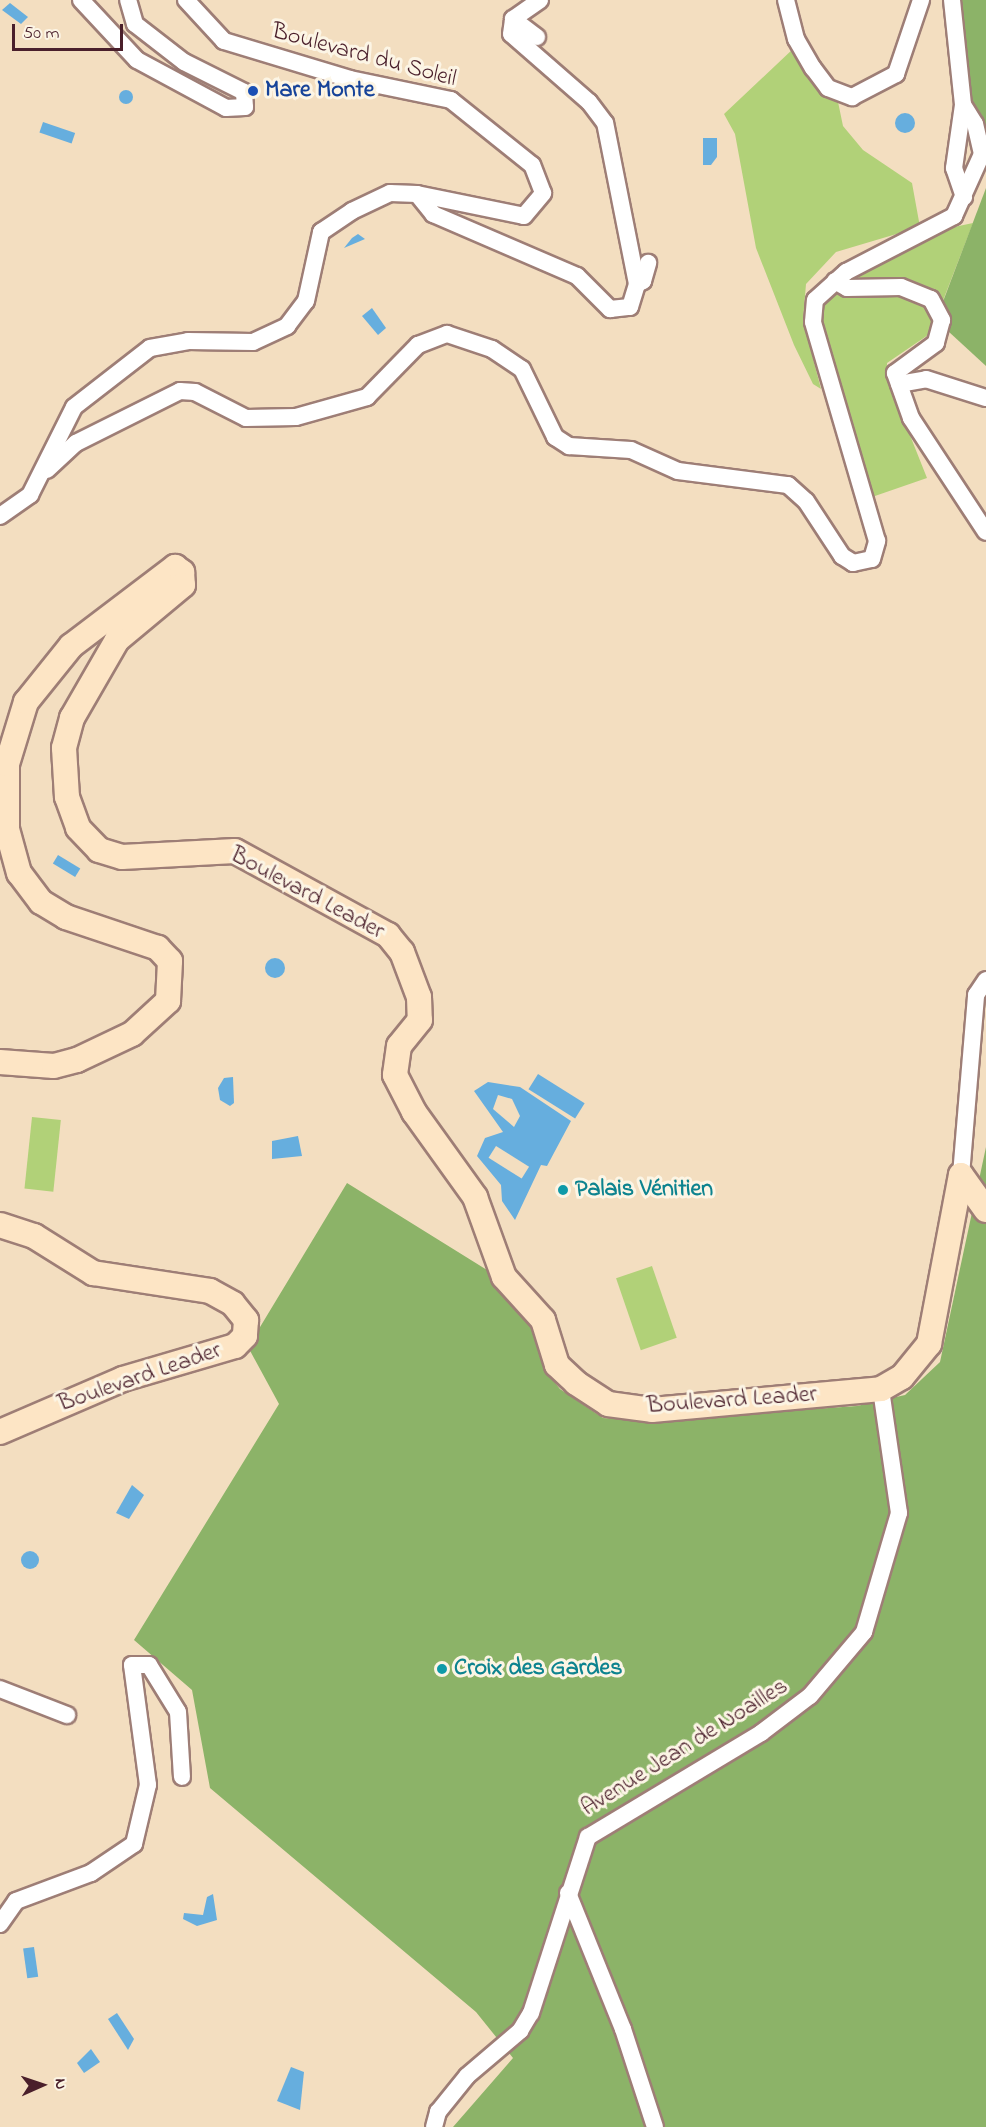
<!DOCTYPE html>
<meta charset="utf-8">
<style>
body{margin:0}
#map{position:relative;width:986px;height:2127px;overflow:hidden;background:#f3dec0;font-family:"Indie Flower",sans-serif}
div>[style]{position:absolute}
.green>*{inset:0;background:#b1d178;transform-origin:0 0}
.forest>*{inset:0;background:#8cb368}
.water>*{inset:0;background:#66aede;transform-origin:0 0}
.round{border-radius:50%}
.pier>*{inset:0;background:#f3dec0;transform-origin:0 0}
.roads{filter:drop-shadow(2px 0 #9e7e76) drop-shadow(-2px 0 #9e7e76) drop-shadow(0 2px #9e7e76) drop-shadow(0 -2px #9e7e76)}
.street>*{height:16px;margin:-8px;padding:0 8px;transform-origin:8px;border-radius:8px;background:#fff}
.secondary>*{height:24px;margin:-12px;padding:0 12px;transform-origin:12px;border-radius:12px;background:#fde5c5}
.dots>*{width:16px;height:16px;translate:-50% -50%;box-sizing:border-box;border:3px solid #fcf5e5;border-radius:50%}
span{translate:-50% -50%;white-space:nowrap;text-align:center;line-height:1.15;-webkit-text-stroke:6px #fcf5e5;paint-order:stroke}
.street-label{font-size:24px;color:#4a1f2b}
.transit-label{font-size:24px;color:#164399;font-weight:700}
.left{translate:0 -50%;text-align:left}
.culture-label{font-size:24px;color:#0d838f;font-weight:700}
.north{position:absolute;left:12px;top:2055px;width:60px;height:60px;-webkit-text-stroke:4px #fcf5e5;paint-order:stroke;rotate:87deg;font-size:16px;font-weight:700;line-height:24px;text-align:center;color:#4a1f2b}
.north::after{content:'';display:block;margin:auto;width:21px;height:27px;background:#4a1f2b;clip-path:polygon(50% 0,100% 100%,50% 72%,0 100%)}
.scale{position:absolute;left:12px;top:24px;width:111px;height:27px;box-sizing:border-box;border:3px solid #4a1f2b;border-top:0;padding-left:8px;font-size:18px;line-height:21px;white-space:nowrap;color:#4a1f2b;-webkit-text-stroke:4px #fcf5e5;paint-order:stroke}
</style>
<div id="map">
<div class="green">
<div style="clip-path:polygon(794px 48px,837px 97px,843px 126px,863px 150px,912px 183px,920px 227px,836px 252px,806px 284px,803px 320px,821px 389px,813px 384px,794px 345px,756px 248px,735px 134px,724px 114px)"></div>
<div style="clip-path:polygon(973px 223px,942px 303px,924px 286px,902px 278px,859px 281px,854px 276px,940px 230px)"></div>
<div style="clip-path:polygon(837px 293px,902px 293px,928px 306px,932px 318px,931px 333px,887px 363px,888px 380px,927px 478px,872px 497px,817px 313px,823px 299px)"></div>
<div style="left:32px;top:1117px;width:29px;height:72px;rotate:6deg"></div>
<div style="left:652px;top:1266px;width:76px;height:38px;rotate:71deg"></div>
</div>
<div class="forest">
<div style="clip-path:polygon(960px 0,986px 0,986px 142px,968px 87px)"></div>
<div style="clip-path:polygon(986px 188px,986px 366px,936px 320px)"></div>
<div style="clip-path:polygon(986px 1147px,986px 2127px,453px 2127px,513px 2058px,476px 2012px,210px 1788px,192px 1690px,134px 1640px,279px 1404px,248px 1347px,347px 1183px,487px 1270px,533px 1323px,545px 1370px,560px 1389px,603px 1418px,645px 1421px,857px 1406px,905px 1395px,940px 1362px)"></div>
</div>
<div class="water">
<div style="clip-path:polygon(10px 3px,28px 17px,21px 24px,2px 10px)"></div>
<div class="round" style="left:119px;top:90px;width:14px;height:14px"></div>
<div class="round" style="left:895px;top:113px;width:20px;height:20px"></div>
<div style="left:43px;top:122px;width:34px;height:11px;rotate:19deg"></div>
<div style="clip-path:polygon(703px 138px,717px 138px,717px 157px,711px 165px,703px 165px)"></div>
<div style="clip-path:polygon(358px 234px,365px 239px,344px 248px,352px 238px)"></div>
<div style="clip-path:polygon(372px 308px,386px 328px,378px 335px,362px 316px)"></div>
<div style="left:58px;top:855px;width:26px;height:10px;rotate:31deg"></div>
<div class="round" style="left:265px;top:958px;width:20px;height:20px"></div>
<div style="left:538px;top:1074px;width:55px;height:18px;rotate:32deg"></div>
<div style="clip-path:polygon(233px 1077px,234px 1103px,230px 1106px,220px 1100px,218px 1088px,224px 1078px)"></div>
<div style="clip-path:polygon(488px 1082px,520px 1087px,571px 1121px,547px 1166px,541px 1165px,515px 1220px,502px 1201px,501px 1185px,477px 1156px,485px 1138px,503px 1132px,474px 1091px)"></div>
<div style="clip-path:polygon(298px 1136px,302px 1156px,272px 1159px,272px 1141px)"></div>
<div style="clip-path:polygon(132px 1485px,144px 1495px,129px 1519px,116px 1513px)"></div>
<div class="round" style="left:21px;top:1551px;width:18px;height:18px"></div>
<div style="clip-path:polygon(213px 1894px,217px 1920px,197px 1926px,183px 1919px,184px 1913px,203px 1915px,207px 1897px)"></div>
<div style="left:34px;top:1947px;width:30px;height:11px;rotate:82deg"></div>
<div style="clip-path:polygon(117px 2013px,134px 2039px,128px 2050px,108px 2019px)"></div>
<div style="clip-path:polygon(91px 2049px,100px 2062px,84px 2073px,77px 2063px)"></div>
<div style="clip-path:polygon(291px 2067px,304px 2072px,300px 2110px,277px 2101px)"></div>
</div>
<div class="pier">
<div style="clip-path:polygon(498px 1095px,512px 1099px,520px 1116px,514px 1127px,493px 1109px)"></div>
<div style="left:496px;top:1146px;width:39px;height:14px;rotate:32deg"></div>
</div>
<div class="roads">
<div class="street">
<div style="left:81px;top:0;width:82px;rotate:47deg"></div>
<div style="left:137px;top:60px;width:101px;rotate:28.3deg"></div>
<div style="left:226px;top:108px;width:19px;rotate:-3deg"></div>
<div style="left:245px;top:107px;width:15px;rotate:-94deg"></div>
<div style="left:244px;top:92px;width:67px;rotate:-153.4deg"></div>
<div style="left:184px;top:62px;width:62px;rotate:-142.2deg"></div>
<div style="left:135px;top:24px;width:25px;rotate:-106deg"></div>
<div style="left:786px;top:0;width:40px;rotate:75.6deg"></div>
<div style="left:796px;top:39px;width:34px;rotate:60deg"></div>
<div style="left:813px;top:68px;width:25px;rotate:53deg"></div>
<div style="left:828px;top:88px;width:26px;rotate:21deg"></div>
<div style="left:852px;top:97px;width:50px;rotate:-27.6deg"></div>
<div style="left:896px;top:74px;width:78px;rotate:-71.3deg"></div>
<div style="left:952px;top:0;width:106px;rotate:84deg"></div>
<div style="left:963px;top:105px;width:64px;rotate:98.1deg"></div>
<div style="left:954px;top:168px;width:31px;rotate:71deg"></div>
<div style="left:513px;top:19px;width:30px;rotate:37deg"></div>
<div style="left:417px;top:194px;width:26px;rotate:51deg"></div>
<div style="left:433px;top:214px;width:157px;rotate:23.3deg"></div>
<div style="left:577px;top:276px;width:47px;rotate:45deg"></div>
<div style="left:610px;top:309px;width:20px;rotate:-6deg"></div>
<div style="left:630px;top:307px;width:24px;rotate:-73deg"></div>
<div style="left:637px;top:284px;width:164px;rotate:-101.2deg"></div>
<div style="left:605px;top:123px;width:26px;rotate:-127deg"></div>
<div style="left:589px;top:102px;width:103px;rotate:-138.9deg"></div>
<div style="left:511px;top:34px;width:15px;rotate:-82deg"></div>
<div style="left:513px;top:19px;width:33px;rotate:-35deg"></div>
<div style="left:835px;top:281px;width:14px;rotate:30deg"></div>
<div style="left:847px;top:288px;width:54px;rotate:-1.1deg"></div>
<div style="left:901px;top:287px;width:32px;rotate:22deg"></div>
<div style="left:931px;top:299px;width:24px;rotate:62deg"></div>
<div style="left:942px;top:320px;width:24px;rotate:105deg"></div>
<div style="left:936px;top:343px;width:51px;rotate:143.8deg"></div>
<div style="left:895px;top:373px;width:48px;rotate:70.4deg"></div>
<div style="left:911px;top:418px;width:136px;rotate:56.7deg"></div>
<div style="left:637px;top:284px;width:7px;rotate:-27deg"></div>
<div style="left:643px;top:281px;width:19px;rotate:-74deg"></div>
<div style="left:899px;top:384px;width:27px;rotate:-10deg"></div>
<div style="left:926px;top:379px;width:63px;rotate:17.6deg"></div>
<div style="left:47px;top:470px;width:40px;rotate:-43deg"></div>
<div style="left:76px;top:443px;width:116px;rotate:-26.6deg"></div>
<div style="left:180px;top:391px;width:15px;rotate:4deg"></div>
<div style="left:195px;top:392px;width:57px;rotate:27deg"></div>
<div style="left:246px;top:418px;width:50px;rotate:-1.1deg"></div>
<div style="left:296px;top:417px;width:74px;rotate:-15.7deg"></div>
<div style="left:367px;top:397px;width:73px;rotate:-45.6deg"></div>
<div style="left:418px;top:345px;width:31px;rotate:-21deg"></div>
<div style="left:447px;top:334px;width:47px;rotate:18.4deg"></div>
<div style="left:492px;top:349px;width:36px;rotate:34deg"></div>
<div style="left:522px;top:369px;width:76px;rotate:64.1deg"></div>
<div style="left:555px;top:437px;width:17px;rotate:33deg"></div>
<div style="left:569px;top:446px;width:62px;rotate:3.7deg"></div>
<div style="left:631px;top:450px;width:51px;rotate:24.1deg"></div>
<div style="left:678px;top:471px;width:111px;rotate:7.3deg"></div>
<div style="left:788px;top:485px;width:24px;rotate:42deg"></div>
<div style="left:806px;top:501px;width:66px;rotate:56.8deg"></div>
<div style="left:842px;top:556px;width:13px;rotate:32deg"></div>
<div style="left:853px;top:563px;width:19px;rotate:-12deg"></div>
<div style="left:872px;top:559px;width:19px;rotate:-74deg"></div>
<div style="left:877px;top:541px;width:228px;rotate:-106.3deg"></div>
<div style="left:813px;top:322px;width:22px;rotate:-85deg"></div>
<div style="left:815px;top:300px;width:42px;rotate:-42.1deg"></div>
<div style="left:846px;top:272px;width:122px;rotate:-27.4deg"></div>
<div style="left:954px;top:216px;width:68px;rotate:-65.7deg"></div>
<div style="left:982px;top:154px;width:31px;rotate:-103deg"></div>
<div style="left:975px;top:124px;width:22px;rotate:-122deg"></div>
<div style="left:0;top:516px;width:37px;rotate:-35deg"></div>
<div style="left:30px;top:495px;width:98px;rotate:-63.4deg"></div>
<div style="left:74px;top:407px;width:96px;rotate:-37.8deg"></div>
<div style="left:150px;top:348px;width:39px;rotate:-10deg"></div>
<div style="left:188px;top:341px;width:65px;rotate:0.9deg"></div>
<div style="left:253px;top:342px;width:38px;rotate:-25deg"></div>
<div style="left:287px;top:326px;width:31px;rotate:-53deg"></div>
<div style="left:306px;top:301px;width:71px;rotate:-77.7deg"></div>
<div style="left:321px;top:232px;width:37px;rotate:-34deg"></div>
<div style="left:352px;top:211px;width:42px;rotate:-25.3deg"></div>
<div style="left:390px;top:193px;width:27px;rotate:2deg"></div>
<div style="left:417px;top:194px;width:109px;rotate:11.6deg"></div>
<div style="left:524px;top:216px;width:30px;rotate:-50deg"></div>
<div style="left:543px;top:193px;width:30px;rotate:-111deg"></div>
<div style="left:532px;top:165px;width:104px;rotate:-141.3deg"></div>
<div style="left:451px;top:100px;width:103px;rotate:-168.3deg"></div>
<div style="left:350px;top:79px;width:132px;rotate:-163.2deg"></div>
<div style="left:224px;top:41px;width:56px;rotate:-132.8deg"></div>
<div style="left:961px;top:1175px;width:181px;rotate:-85.2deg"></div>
<div style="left:976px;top:995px;width:18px;rotate:-56deg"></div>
<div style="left:0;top:1689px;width:72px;rotate:21.2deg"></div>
<div style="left:568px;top:1893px;width:147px;rotate:68deg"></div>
<div style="left:623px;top:2029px;width:103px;rotate:71.9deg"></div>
<div style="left:0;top:1924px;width:28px;rotate:-55deg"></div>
<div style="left:16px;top:1901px;width:80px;rotate:-20.5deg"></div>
<div style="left:91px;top:1873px;width:52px;rotate:-34deg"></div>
<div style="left:134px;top:1844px;width:61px;rotate:-76.7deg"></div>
<div style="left:148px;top:1785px;width:121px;rotate:-97.6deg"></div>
<div style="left:132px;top:1665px;width:17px"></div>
<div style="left:149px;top:1665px;width:55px;rotate:58.3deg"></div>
<div style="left:178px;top:1712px;width:65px;rotate:86.5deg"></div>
<div style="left:434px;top:2127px;width:16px;rotate:-75deg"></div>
<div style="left:438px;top:2112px;width:46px;rotate:-51.1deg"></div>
<div style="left:467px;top:2076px;width:70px;rotate:-40.3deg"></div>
<div style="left:520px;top:2031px;width:21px;rotate:-59deg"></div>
<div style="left:531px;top:2013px;width:185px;rotate:-72.1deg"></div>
<div style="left:588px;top:1837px;width:202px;rotate:-31deg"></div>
<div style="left:761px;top:1733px;width:61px;rotate:-37.1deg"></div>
<div style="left:810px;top:1696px;width:84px;rotate:-49.8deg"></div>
<div style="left:864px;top:1632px;width:124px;rotate:-73.6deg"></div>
<div style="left:899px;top:1513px;width:125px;rotate:-98.3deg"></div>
</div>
<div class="secondary">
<div style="left:0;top:1062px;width:54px;rotate:4.2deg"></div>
<div style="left:54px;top:1066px;width:24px;rotate:-15deg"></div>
<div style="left:77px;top:1060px;width:61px;rotate:-25.3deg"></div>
<div style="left:132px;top:1034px;width:49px;rotate:-42.5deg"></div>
<div style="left:168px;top:1001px;width:40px;rotate:-87.1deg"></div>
<div style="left:170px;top:961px;width:18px;rotate:-133deg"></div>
<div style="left:158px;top:948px;width:97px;rotate:-161.4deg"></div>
<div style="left:66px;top:917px;width:29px;rotate:-149deg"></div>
<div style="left:41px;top:902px;width:36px;rotate:-127deg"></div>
<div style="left:19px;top:873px;width:46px;rotate:-105.3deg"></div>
<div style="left:7px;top:829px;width:65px;rotate:-90deg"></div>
<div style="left:7px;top:764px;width:65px;rotate:-73deg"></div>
<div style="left:26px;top:702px;width:72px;rotate:-51.2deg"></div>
<div style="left:71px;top:646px;width:131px;rotate:-37.2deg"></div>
<div style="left:175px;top:567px;width:9px;rotate:36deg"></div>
<div style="left:182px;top:572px;width:13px;rotate:86deg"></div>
<div style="left:183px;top:585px;width:86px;rotate:140.2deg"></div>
<div style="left:117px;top:640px;width:90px;rotate:120deg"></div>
<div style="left:72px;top:718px;width:31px;rotate:105deg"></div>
<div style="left:64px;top:748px;width:49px;rotate:86.5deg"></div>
<div style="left:67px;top:797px;width:33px;rotate:70deg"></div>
<div style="left:78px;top:828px;width:30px;rotate:46deg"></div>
<div style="left:99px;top:850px;width:24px;rotate:17deg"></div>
<div style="left:122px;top:857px;width:113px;rotate:-3deg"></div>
<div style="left:235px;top:851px;width:175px;rotate:28.8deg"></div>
<div style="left:388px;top:935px;width:22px;rotate:51deg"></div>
<div style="left:402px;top:952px;width:48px;rotate:69.3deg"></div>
<div style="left:419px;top:997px;width:23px;rotate:88deg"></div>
<div style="left:420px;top:1020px;width:33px;rotate:129deg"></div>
<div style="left:399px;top:1046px;width:29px;rotate:98deg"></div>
<div style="left:395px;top:1075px;width:42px;rotate:62.8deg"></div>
<div style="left:414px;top:1112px;width:105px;rotate:54.3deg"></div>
<div style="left:475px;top:1197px;width:85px;rotate:70.1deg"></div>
<div style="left:504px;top:1277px;width:58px;rotate:47.8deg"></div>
<div style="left:543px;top:1320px;width:47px;rotate:72.7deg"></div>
<div style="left:557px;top:1365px;width:26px;rotate:43deg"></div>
<div style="left:576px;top:1383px;width:38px;rotate:33deg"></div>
<div style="left:608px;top:1404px;width:44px;rotate:7.8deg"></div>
<div style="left:652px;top:1410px;width:230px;rotate:-5.2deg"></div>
<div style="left:881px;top:1389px;width:24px;rotate:-30deg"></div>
<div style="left:902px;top:1377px;width:43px;rotate:-50.7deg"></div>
<div style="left:929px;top:1344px;width:172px;rotate:-79.3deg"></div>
<div style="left:961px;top:1175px;width:43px;rotate:54.5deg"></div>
<div style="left:0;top:1225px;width:36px;rotate:18deg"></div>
<div style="left:34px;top:1236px;width:70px;rotate:32.1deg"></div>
<div style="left:93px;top:1273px;width:118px;rotate:8.7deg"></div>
<div style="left:210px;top:1291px;width:26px;rotate:29deg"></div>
<div style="left:233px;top:1304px;width:21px;rotate:51deg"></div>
<div style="left:246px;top:1320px;width:16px;rotate:94deg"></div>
<div style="left:245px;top:1336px;width:14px;rotate:135deg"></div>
<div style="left:235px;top:1346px;width:117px;rotate:163.6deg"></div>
<div style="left:123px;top:1379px;width:134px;rotate:156.7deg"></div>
</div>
</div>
<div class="dots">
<div style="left:253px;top:91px;background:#1a4fb4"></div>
<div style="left:563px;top:1190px;background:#0f9aa8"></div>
<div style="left:442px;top:1669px;background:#0f9aa8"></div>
</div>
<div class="street-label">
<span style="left:364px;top:56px;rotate:15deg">Boulevard du Soleil</span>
<span style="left:307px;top:894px;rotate:28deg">Boulevard Leader</span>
<span style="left:140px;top:1378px;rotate:-19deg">Boulevard Leader</span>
<span style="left:732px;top:1401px;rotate:-4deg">Boulevard Leader</span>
<span style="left:685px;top:1748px;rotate:-32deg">Avenue Jean de Noailles</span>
</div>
<div class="transit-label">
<span class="left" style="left:265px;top:91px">Mare Monte</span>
</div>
<div class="culture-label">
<span class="left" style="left:575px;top:1190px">Palais Vénitien</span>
<span class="left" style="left:454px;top:1669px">Croix des Gardes</span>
</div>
<div class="north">N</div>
<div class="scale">50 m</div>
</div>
